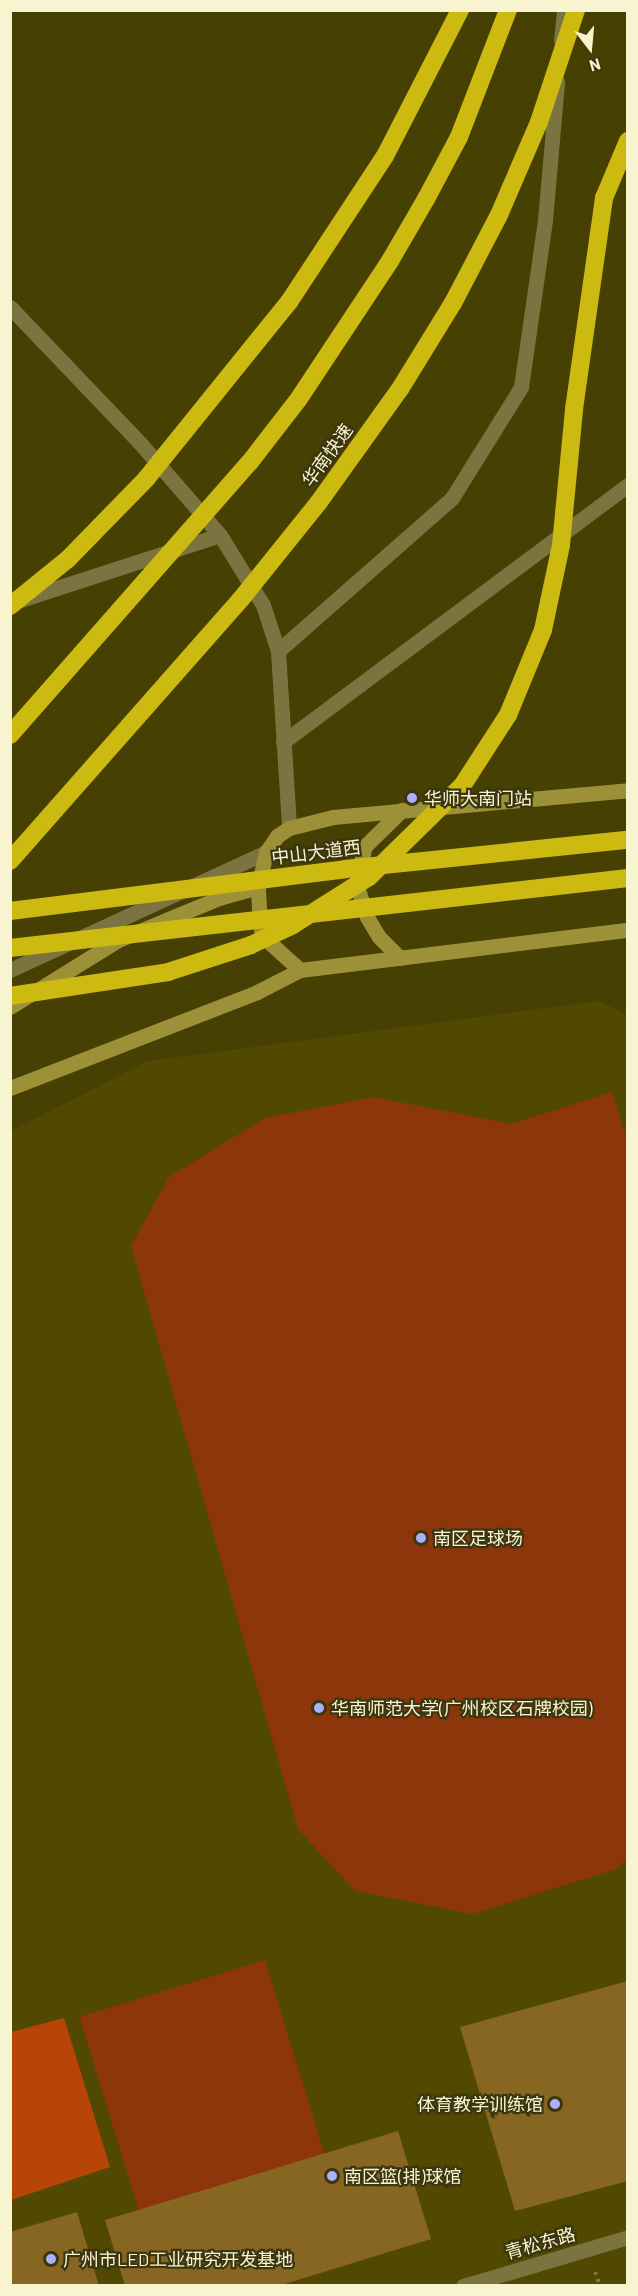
<!DOCTYPE html>
<meta charset="utf-8">
<style>
body{margin:0}
#map{position:relative;width:638px;height:2296px;overflow:hidden;background:#474003;font-family:Barlow,"Noto Sans SC",sans-serif}
div>[style]{position:absolute}
.built>*{inset:0;background:#514902}
.green>*{inset:0;background:#8d360b;transform-origin:0 0}
.forest>*{inset:0;background:#b84507}
.building>*{inset:0;background:#876622}
.path>*{height:4px;margin-top:-2px;transform-origin:0;background:repeating-linear-gradient(90deg,#7e7843 0 3px,transparent 0 7.5px)}
.lane>*{height:15px;margin:-7.5px;padding:0 7.5px;transform-origin:7.5px;border-radius:7.5px;background:#7b7440}
.street>*{height:15px;margin:-7.5px;padding:0 7.5px;transform-origin:7.5px;border-radius:7.5px;background:#7b7440}
.secondary>*{height:15px;margin:-7.5px;padding:0 7.5px;transform-origin:7.5px;border-radius:7.5px;background:#9c9139}
.highway-bridge>*{height:18px;margin:-9px;padding:0 9px;transform-origin:9px;border-radius:9px;background:#cdba11}
.dots>*{width:16px;height:16px;translate:-50% -50%;box-sizing:border-box;border:3px solid #3b360f;border-radius:50%}
span{translate:-50% -50%;white-space:nowrap;text-align:center;line-height:1.15;-webkit-text-stroke:4.5px #3b360f;paint-order:stroke}
.street-label{font-size:18px;color:#f8f4d0}
.poi-label{font-size:18px;color:#f8f4d0}
.left{translate:0 -50%;text-align:left}
.right{translate:-100% -50%;text-align:right}
.frame{position:absolute;inset:0;border:12px solid #f8f4d0;pointer-events:none}
.north{position:absolute;left:560px;top:18px;width:60px;height:60px;-webkit-text-stroke:4px #3b360f;paint-order:stroke;rotate:164deg;font-size:16px;font-weight:700;line-height:24px;text-align:center;color:#f8f4d0}
.north::after{content:'';display:block;margin:auto;width:21px;height:27px;background:#f8f4d0;clip-path:polygon(50% 0,100% 100%,50% 72%,0 100%)}
</style>
<div id="map">
<div class="built">
<div style="clip-path:polygon(599px 1001px,627px 1015px,627px 2285px,11px 2286px,11px 1131px,148px 1061px)"></div>
</div>
<div class="green">
<div style="clip-path:polygon(612px 1092px,628px 1143px,627px 1858px,616px 1869px,473px 1914px,355px 1891px,298px 1829px,131px 1246px,169px 1177px,265px 1118px,373px 1097px,511px 1124px)"></div>
<div style="left:265px;top:1960px;width:207px;height:194px;rotate:73deg"></div>
</div>
<div class="forest">
<div style="clip-path:polygon(64px 2018px,110px 2167px,11px 2200px,11px 2032px)"></div>
</div>
<div class="building">
<div style="clip-path:polygon(628px 1981px,628px 2181px,515px 2211px,460px 2027px)"></div>
<div style="clip-path:polygon(398px 2131px,431px 2239px,278px 2286px,125px 2286px,105px 2220px)"></div>
<div style="clip-path:polygon(77px 2212px,99px 2286px,10px 2286px,10px 2232px)"></div>
</div>
<div class="path">
<div style="left:595px;top:2272px;width:15px;rotate:70deg"></div>
</div>
<div class="lane">
<div style="left:561px;top:40px;width:30px;rotate:-84deg"></div>
<div style="left:20px;top:600px;width:210px;rotate:-18deg"></div>
<div style="left:278px;top:651px;width:232px;rotate:-41.3deg"></div>
<div style="left:452px;top:498px;width:131px;rotate:-58.1deg"></div>
<div style="left:521px;top:387px;width:169px;rotate:-81.8deg"></div>
<div style="left:545px;top:220px;width:139px;rotate:-85deg"></div>
<div style="left:283px;top:742px;width:430px;rotate:-36.7deg"></div>
<div style="left:10px;top:970px;width:282px;rotate:-24.7deg"></div>
<div style="left:463px;top:2286px;width:172px;rotate:-16.5deg"></div>
</div>
<div class="street">
<div style="left:10px;top:307px;width:188px;rotate:46.3deg"></div>
<div style="left:140px;top:443px;width:122px;rotate:49deg"></div>
<div style="left:220px;top:535px;width:82px;rotate:58.4deg"></div>
<div style="left:263px;top:605px;width:48px;rotate:71.9deg"></div>
<div style="left:278px;top:651px;width:177px;rotate:86.4deg"></div>
</div>
<div class="secondary">
<div style="left:400px;top:958px;width:30px;rotate:-135deg"></div>
<div style="left:379px;top:937px;width:23px;rotate:-121deg"></div>
<div style="left:367px;top:917px;width:35px;rotate:-108deg"></div>
<div style="left:356px;top:884px;width:39px;rotate:-77deg"></div>
<div style="left:365px;top:846px;width:52px;rotate:-44.2deg"></div>
<div style="left:300px;top:970px;width:42px;rotate:-137.9deg"></div>
<div style="left:269px;top:942px;width:15px;rotate:-122deg"></div>
<div style="left:261px;top:929px;width:21px;rotate:-95deg"></div>
<div style="left:259px;top:908px;width:21px;rotate:-93deg"></div>
<div style="left:258px;top:887px;width:36px;rotate:-77deg"></div>
<div style="left:266px;top:852px;width:19px;rotate:-55deg"></div>
<div style="left:277px;top:836px;width:14px;rotate:-34deg"></div>
<div style="left:289px;top:828px;width:45px;rotate:-14deg"></div>
<div style="left:333px;top:817px;width:296px;rotate:-5.2deg"></div>
<div style="left:10px;top:1007px;width:127px;rotate:-31.8deg"></div>
<div style="left:118px;top:940px;width:109px;rotate:-22.6deg"></div>
<div style="left:219px;top:898px;width:41px;rotate:-15.8deg"></div>
<div style="left:10px;top:1088px;width:265px;rotate:-21.2deg"></div>
<div style="left:257px;top:992px;width:48px;rotate:-27.1deg"></div>
<div style="left:300px;top:970px;width:330px;rotate:-7deg"></div>
</div>
<div class="highway-bridge">
<div style="left:10px;top:606px;width:75px;rotate:-39deg"></div>
<div style="left:68px;top:559px;width:112px;rotate:-45.7deg"></div>
<div style="left:146px;top:479px;width:228px;rotate:-51.1deg"></div>
<div style="left:289px;top:302px;width:175px;rotate:-56.7deg"></div>
<div style="left:385px;top:156px;width:164px;rotate:-62.8deg"></div>
<div style="left:10px;top:735px;width:363px;rotate:-48.7deg"></div>
<div style="left:250px;top:462px;width:78px;rotate:-52.3deg"></div>
<div style="left:298px;top:400px;width:167px;rotate:-56.5deg"></div>
<div style="left:390px;top:261px;width:72px;rotate:-59.9deg"></div>
<div style="left:426px;top:199px;width:70px;rotate:-62deg"></div>
<div style="left:459px;top:137px;width:136px;rotate:-68.9deg"></div>
<div style="left:10px;top:861px;width:349px;rotate:-48.6deg"></div>
<div style="left:241px;top:599px;width:124px;rotate:-51.2deg"></div>
<div style="left:319px;top:502px;width:139px;rotate:-54.4deg"></div>
<div style="left:400px;top:389px;width:101px;rotate:-58.4deg"></div>
<div style="left:453px;top:303px;width:99px;rotate:-62.4deg"></div>
<div style="left:499px;top:215px;width:101px;rotate:-66.7deg"></div>
<div style="left:539px;top:122px;width:118px;rotate:-71.7deg"></div>
<div style="left:10px;top:911px;width:338px;rotate:-7.1deg"></div>
<div style="left:345px;top:869px;width:284px;rotate:-5.9deg"></div>
<div style="left:10px;top:948px;width:622px;rotate:-6.46deg"></div>
<div style="left:10px;top:996px;width:160px;rotate:-8.6deg"></div>
<div style="left:168px;top:972px;width:87px;rotate:-18deg"></div>
<div style="left:251px;top:945px;width:47px;rotate:-25.5deg"></div>
<div style="left:293px;top:925px;width:90px;rotate:-32.3deg"></div>
<div style="left:369px;top:877px;width:130px;rotate:-44.4deg"></div>
<div style="left:462px;top:786px;width:85px;rotate:-57.1deg"></div>
<div style="left:508px;top:715px;width:92px;rotate:-67.6deg"></div>
<div style="left:543px;top:630px;width:87px;rotate:-78deg"></div>
<div style="left:561px;top:545px;width:137px;rotate:-84.5deg"></div>
<div style="left:574px;top:409px;width:213px;rotate:-81.9deg"></div>
<div style="left:604px;top:198px;width:62px;rotate:-67.2deg"></div>
</div>
<div class="dots">
<div style="left:412px;top:798px;background:#acaffb"></div>
<div style="left:421px;top:1538px;background:#acaffb"></div>
<div style="left:319px;top:1708px;background:#acaffb"></div>
<div style="left:555px;top:2104px;background:#acaffb"></div>
<div style="left:332px;top:2176px;background:#acaffb"></div>
<div style="left:51px;top:2259px;background:#acaffb"></div>
</div>
<div class="street-label">
<span style="left:327px;top:455px;rotate:-54deg">华南快速</span>
<span style="left:316px;top:852px;rotate:-7deg">中山大道西</span>
<span style="left:540px;top:2243px;rotate:-16deg">青松东路</span>
</div>
<div class="poi-label">
<span class="left" style="left:424px;top:798px">华师大南门站</span>
<span class="left" style="left:433px;top:1538px">南区足球场</span>
<span class="left" style="left:331px;top:1708px">华南师范大学(广州校区石牌校园)</span>
<span class="right" style="left:543px;top:2104px">体育教学训练馆</span>
<span class="left" style="left:344px;top:2176px">南区篮(排)球馆</span>
<span class="left" style="left:63px;top:2259px">广州市LED工业研究开发基地</span>
</div>
<div class="frame"></div>
<div class="north">N</div>
</div>
